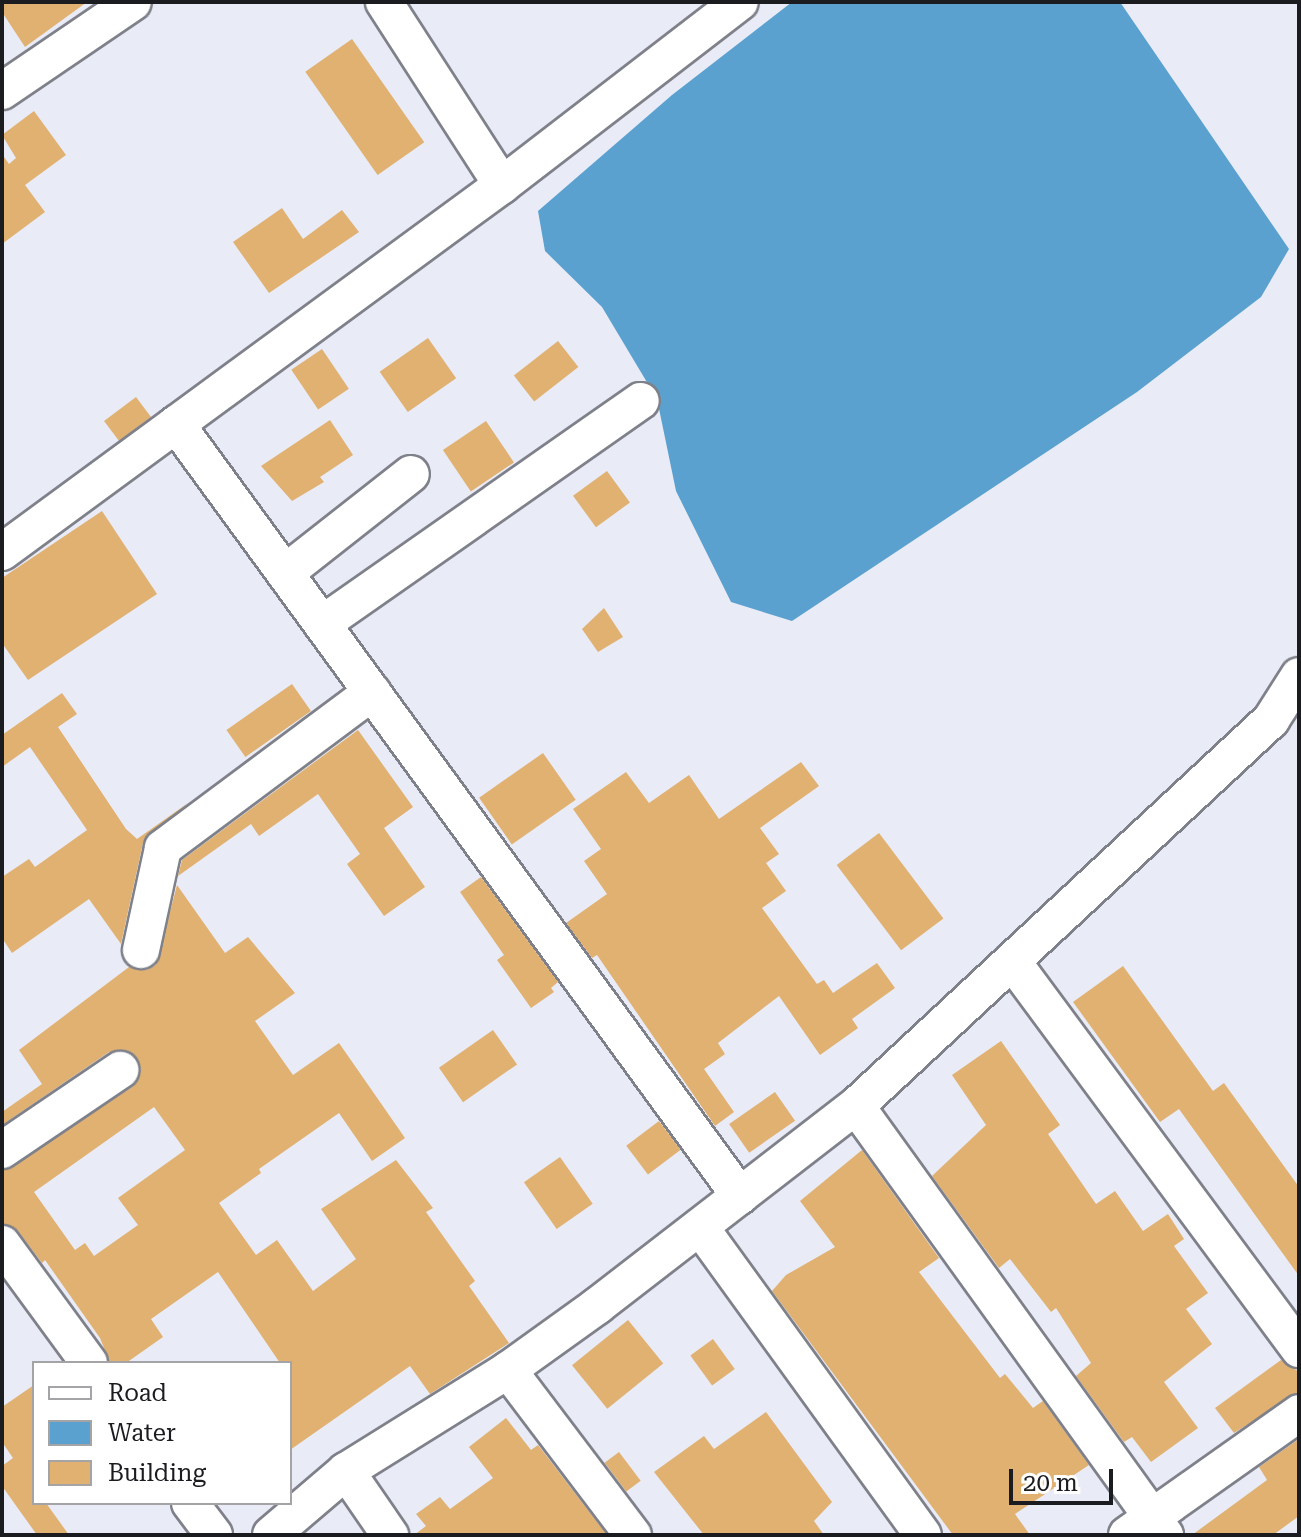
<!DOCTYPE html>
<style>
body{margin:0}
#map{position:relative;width:1301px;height:1537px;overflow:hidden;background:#e9ebf6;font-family:"Roboto Serif",serif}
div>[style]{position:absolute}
.water>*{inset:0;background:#5aa1cf}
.building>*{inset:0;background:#e0b171;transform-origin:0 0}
.roads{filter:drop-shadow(2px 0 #7f818a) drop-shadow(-2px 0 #7f818a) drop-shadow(0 2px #7f818a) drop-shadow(0 -2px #7f818a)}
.street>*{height:36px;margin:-18px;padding:0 18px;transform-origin:18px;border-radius:18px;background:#fff}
span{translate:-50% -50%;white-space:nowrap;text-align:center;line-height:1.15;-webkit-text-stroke:6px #fff;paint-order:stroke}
.frame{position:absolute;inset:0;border:4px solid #1b1c20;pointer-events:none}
.legend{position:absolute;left:32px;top:1361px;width:260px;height:144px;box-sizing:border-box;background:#fff;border:2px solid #a4a4a6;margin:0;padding:10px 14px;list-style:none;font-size:24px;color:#1b1c20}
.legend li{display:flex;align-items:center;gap:16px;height:40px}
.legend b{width:40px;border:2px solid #a4a4a6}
.scale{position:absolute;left:1009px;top:1469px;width:104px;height:36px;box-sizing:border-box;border:4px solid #1b1c20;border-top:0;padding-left:10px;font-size:24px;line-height:28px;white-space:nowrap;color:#1b1c20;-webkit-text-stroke:6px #fff;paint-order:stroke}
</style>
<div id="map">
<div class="water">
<div style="clip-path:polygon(792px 2px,1120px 2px,1289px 249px,1261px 297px,1137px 392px,792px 621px,731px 602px,676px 491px,657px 399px,602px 307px,545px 251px,538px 211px,672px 95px)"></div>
</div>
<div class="building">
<div style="clip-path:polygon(2px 2px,87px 2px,25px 47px,2px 12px)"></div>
<div style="left:352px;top:39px;width:126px;height:57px;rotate:55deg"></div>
<div style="clip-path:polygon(34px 111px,66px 155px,25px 185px,45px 212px,2px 244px,2px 154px,9px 164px,16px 158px,2px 135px)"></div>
<div style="clip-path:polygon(282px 208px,303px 239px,342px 210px,359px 232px,269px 293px,233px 242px)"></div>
<div style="left:428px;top:338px;width:49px;height:59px;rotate:55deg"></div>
<div style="left:558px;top:341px;width:33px;height:56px;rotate:52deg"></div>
<div style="left:322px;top:349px;width:48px;height:37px;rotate:56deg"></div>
<div style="left:136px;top:397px;width:25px;height:40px;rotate:53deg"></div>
<div style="clip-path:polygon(330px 420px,353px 455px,320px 477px,324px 482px,292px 501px,261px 466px)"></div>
<div style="left:486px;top:421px;width:50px;height:52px;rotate:56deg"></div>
<div style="left:607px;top:471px;width:39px;height:42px;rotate:54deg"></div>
<div style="clip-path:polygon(102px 511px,157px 594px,28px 680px,2px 643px,2px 578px)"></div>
<div style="clip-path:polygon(604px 608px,623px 637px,598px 652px,582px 629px)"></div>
<div style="left:292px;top:684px;width:33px;height:80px;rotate:55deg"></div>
<div style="clip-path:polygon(62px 693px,77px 714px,58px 727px,126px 829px,137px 839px,188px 803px,143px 843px,121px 944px,89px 899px,12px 953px,2px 938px,2px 877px,29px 859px,35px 867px,87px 830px,30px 747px,2px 767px,2px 735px)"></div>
<div style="clip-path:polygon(358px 730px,413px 807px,384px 828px,425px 887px,384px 916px,347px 864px,360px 854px,318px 794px,259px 836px,251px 824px,178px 876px,182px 860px)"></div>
<div style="left:543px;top:753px;width:57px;height:78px;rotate:55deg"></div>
<div style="clip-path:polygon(801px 762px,819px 786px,760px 828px,779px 854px,766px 863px,786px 891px,762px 908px,817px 984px,824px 980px,833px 993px,877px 963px,895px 988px,852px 1019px,858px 1028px,820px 1055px,779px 996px,718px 1043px,725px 1054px,704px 1069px,734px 1112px,715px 1126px,597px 955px,592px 958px,566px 923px,607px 894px,584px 861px,601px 849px,573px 809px,626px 772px,649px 803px,689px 775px,719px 819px)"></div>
<div style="left:879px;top:833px;width:107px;height:53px;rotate:53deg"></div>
<div style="clip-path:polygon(481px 877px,558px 982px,551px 988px,554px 992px,531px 1008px,497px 960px,504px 955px,460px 892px)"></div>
<div style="clip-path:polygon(evenodd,177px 885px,225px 953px,248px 937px,295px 993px,255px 1021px,293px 1075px,339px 1043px,405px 1138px,372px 1161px,339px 1113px,259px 1169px,261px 1173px,219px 1203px,256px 1255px,277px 1240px,313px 1291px,356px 1259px,321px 1209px,396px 1160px,433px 1208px,426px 1212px,475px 1281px,469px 1286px,509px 1343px,430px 1394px,410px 1366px,290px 1450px,290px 1363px,280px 1363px,218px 1272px,151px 1319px,163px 1337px,126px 1363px,110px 1363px,100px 1338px,45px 1260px,42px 1263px,18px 1231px,2px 1223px,2px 1171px,132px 1087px,141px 1069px,130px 1052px,109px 1052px,2px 1125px,2px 1112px,42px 1084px,19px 1050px,129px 967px,147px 970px,156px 965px,177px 885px,154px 1107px,185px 1150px,118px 1198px,138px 1225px,94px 1256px,85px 1243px,75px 1250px,34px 1192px,154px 1107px)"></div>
<div style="clip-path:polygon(1123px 966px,1213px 1091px,1224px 1083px,1299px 1187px,1299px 1276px,1179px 1109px,1160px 1122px,1073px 1002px)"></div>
<div style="left:493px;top:1030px;width:42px;height:66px;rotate:55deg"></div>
<div style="clip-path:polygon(1001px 1041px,1060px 1125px,1048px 1134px,1096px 1204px,1115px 1191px,1143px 1231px,1168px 1214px,1184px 1239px,1174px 1246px,1208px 1293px,1186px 1309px,1212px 1344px,1164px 1382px,1198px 1428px,1151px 1462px,1132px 1437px,1124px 1442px,1076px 1376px,1091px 1363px,1056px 1308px,1051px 1312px,1010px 1259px,999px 1268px,932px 1176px,986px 1125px,952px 1075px)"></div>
<div style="left:775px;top:1092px;width:35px;height:56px;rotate:55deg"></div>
<div style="left:659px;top:1121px;width:36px;height:41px;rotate:53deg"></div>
<div style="clip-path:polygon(862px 1150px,939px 1258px,919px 1272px,1000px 1378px,1005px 1374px,1033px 1408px,1043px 1401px,1089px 1465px,1015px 1514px,1030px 1535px,953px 1535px,772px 1291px,786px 1275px,835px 1247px,800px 1201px)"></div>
<div style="left:560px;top:1157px;width:57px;height:44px;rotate:55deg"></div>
<div style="left:628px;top:1320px;width:56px;height:72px;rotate:51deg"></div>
<div style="left:713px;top:1339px;width:37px;height:28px;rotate:54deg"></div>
<div style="clip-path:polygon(1281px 1360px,1299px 1372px,1299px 1392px,1234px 1433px,1215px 1408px)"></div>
<div style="clip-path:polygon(34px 1385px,34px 1503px,46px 1503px,69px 1535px,37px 1535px,2px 1486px,2px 1466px,13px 1458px,2px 1442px,2px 1407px)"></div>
<div style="clip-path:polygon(766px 1412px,832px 1502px,814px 1521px,824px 1535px,704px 1535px,654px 1472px,704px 1436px,714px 1449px)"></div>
<div style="clip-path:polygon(506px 1418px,531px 1450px,538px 1445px,607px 1535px,414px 1535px,426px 1526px,416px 1514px,440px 1497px,450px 1509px,493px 1478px,469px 1447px)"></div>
<div style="clip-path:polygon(1299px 1439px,1299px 1516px,1273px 1535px,1192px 1535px,1267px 1480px,1259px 1467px)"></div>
<div style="left:619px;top:1452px;width:36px;height:18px;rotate:53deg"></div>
</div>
<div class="roads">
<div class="street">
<div style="left:384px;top:2px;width:218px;rotate:57.2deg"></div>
<div style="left:2px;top:91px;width:158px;rotate:-34.2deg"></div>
<div style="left:176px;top:424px;width:956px;rotate:53.85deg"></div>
<div style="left:2px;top:552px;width:620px;rotate:-36.28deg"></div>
<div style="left:502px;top:185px;width:300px;rotate:-37.6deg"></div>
<div style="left:285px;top:573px;width:160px;rotate:-38.2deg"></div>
<div style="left:322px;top:624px;width:389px;rotate:-35deg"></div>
<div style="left:141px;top:950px;width:104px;rotate:-77.8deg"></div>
<div style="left:163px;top:848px;width:261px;rotate:-36.7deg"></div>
<div style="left:1012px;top:961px;width:483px;rotate:53.5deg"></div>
<div style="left:856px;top:1106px;width:529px;rotate:54.24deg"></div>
<div style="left:2px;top:1150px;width:143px;rotate:-34.1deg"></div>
<div style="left:700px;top:1227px;width:380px;rotate:54.1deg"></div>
<div style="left:2px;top:1244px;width:147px;rotate:53.8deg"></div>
<div style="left:508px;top:1370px;width:207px;rotate:52.9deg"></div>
<div style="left:346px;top:1471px;width:78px;rotate:55.5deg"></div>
<div style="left:190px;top:1503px;width:40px;rotate:53deg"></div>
<div style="left:271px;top:1535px;width:99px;rotate:-40.5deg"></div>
<div style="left:346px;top:1471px;width:191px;rotate:-31.9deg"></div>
<div style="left:508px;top:1370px;width:110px;rotate:-35.7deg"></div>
<div style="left:597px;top:1306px;width:327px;rotate:-37.7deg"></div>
<div style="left:856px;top:1106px;width:567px;rotate:-42.93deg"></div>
<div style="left:1271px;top:720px;width:52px;rotate:-57.5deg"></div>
<div style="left:1127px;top:1535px;width:211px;rotate:-35.3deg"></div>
</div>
</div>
<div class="frame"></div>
<ul class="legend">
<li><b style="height:10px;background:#fff"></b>Road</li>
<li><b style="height:22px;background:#5aa1cf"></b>Water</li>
<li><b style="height:22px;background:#e0b171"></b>Building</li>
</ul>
<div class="scale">20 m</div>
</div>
